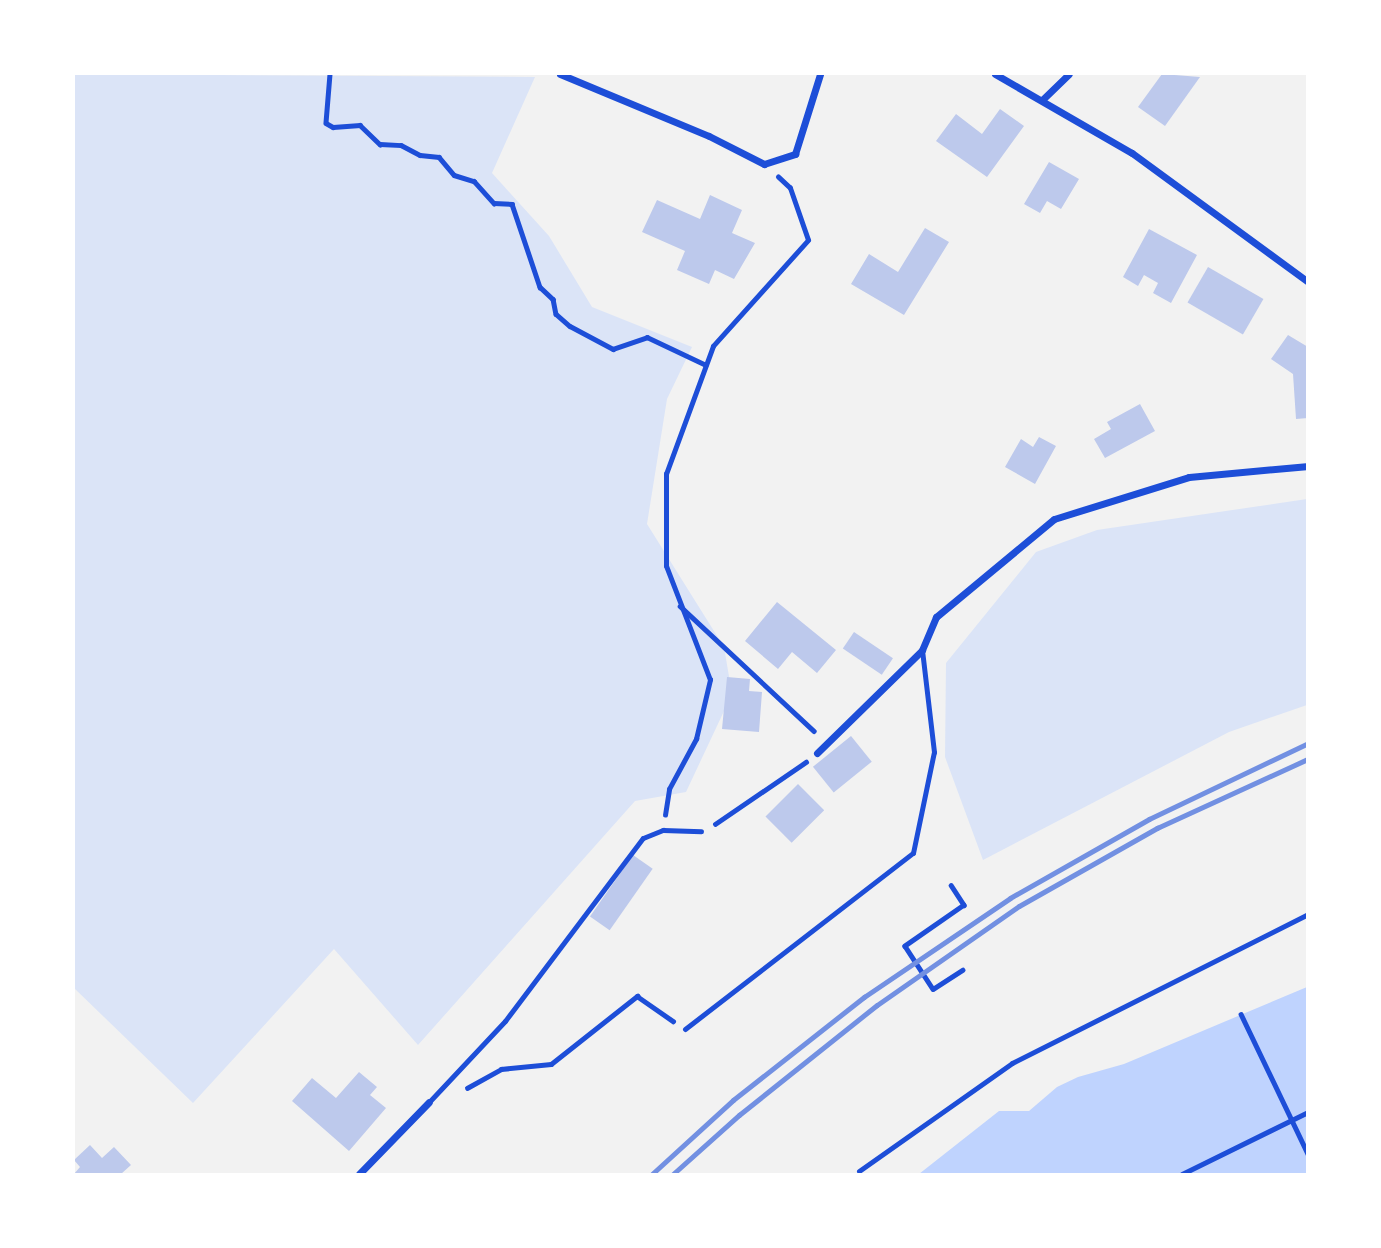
<!DOCTYPE html>
<style>
body{margin:0}
#map{position:relative;width:1381px;height:1248px;overflow:hidden;background:#f2f2f2;font-family:"Fira Sans Condensed",sans-serif}
div>[style]{position:absolute}
.green>*{inset:0;background:#dbe4f7}
.water>*{inset:0;background:#bfd3fe}
.building>*{inset:0;background:#bdc9ec;transform-origin:0 0}
.path>*{height:4.5px;margin:-2.25px;padding:0 2.25px;transform-origin:2.25px;border-radius:2.25px;background:#1d4ed8}
.service>*{height:5px;margin:-2.5px;padding:0 2.5px;transform-origin:2.5px;border-radius:2.5px;background:#1d4ed8}
.minor>*{height:7px;margin:-3.5px;padding:0 3.5px;transform-origin:3.5px;border-radius:3.5px;background:#1d4ed8}
.rail>*{height:5px;margin:-2.5px;padding:0 2.5px;transform-origin:2.5px;border-radius:2.5px;background:#7290e2}
span{translate:-50% -50%;white-space:nowrap;text-align:center;line-height:1.15;-webkit-text-stroke:5px #fff;paint-order:stroke}
.frame{position:absolute;inset:0;border:75px solid #fff;pointer-events:none}
</style>
<div id="map">
<div class="green">
<div style="clip-path:polygon(74px 74px,535px 77px,492px 173px,549px 236px,592px 307px,692px 347px,667px 399px,647px 524px,724px 647px,732px 694px,686px 792px,635px 801px,418px 1045px,334px 949px,193px 1103px,74px 988px)"></div>
<div style="clip-path:polygon(1307px 499px,1307px 705px,1229px 732px,983px 860px,945px 757px,946px 663px,1036px 552px,1097px 530px)"></div>
</div>
<div class="water">
<div style="clip-path:polygon(1307px 987px,1307px 1174px,919px 1174px,999px 1111px,1029px 1111px,1057px 1087px,1078px 1077px,1124px 1064px)"></div>
</div>
<div class="building">
<div style="clip-path:polygon(1162px 74px,1200px 77px,1165px 126px,1138px 107px)"></div>
<div style="clip-path:polygon(1000px 109px,1024px 126px,987px 177px,936px 141px,956px 114px,982px 134px)"></div>
<div style="clip-path:polygon(1049px 162px,1079px 179px,1061px 209px,1047px 201px,1040px 213px,1024px 204px)"></div>
<div style="clip-path:polygon(710px 195px,742px 210px,732px 233px,755px 243px,734px 279px,715px 270px,709px 284px,677px 270px,685px 251px,642px 232px,657px 200px,700px 219px)"></div>
<div style="clip-path:polygon(925px 228px,949px 242px,904px 315px,851px 284px,869px 254px,898px 272px)"></div>
<div style="clip-path:polygon(1149px 229px,1197px 255px,1171px 303px,1153px 293px,1158px 283px,1144px 275px,1138px 286px,1123px 277px)"></div>
<div style="left:1208px;top:267px;width:64px;height:41px;rotate:30deg"></div>
<div style="clip-path:polygon(1288px 335px,1308px 347px,1308px 418px,1296px 419px,1293px 374px,1271px 359px)"></div>
<div style="clip-path:polygon(1140px 404px,1155px 431px,1105px 458px,1094px 439px,1111px 429px,1107px 422px)"></div>
<div style="clip-path:polygon(1039px 437px,1056px 446px,1035px 484px,1005px 467px,1021px 439px,1033px 447px)"></div>
<div style="clip-path:polygon(777px 602px,836px 650px,817px 673px,792px 652px,778px 669px,745px 641px)"></div>
<div style="left:854px;top:632px;width:47px;height:20px;rotate:34deg"></div>
<div style="clip-path:polygon(727px 677px,750px 679px,749px 691px,762px 692px,759px 732px,722px 729px)"></div>
<div style="left:851px;top:736px;width:33px;height:49px;rotate:51deg"></div>
<div style="left:798px;top:784px;width:37px;height:46px;rotate:45deg"></div>
<div style="left:633px;top:855px;width:24px;height:75px;rotate:35deg"></div>
<div style="clip-path:polygon(359px 1072px,377px 1087px,370px 1095px,386px 1108px,349px 1151px,292px 1101px,312px 1078px,336px 1098px)"></div>
<div style="clip-path:polygon(90px 1145px,102px 1158px,114px 1147px,131px 1165px,121px 1174px,74px 1174px,80px 1167px,74px 1160px)"></div>
</div>
<div class="path">
<div style="left:330px;top:74px;width:49px;rotate:94.7deg"></div>
<div style="left:326px;top:123px;width:8px;rotate:30deg"></div>
<div style="left:333px;top:127px;width:27px;rotate:-4deg"></div>
<div style="left:360px;top:125px;width:28px;rotate:44deg"></div>
<div style="left:380px;top:144px;width:21px;rotate:3deg"></div>
<div style="left:401px;top:145px;width:21px;rotate:28deg"></div>
<div style="left:420px;top:155px;width:19px;rotate:6deg"></div>
<div style="left:439px;top:157px;width:23px;rotate:50deg"></div>
<div style="left:454px;top:175px;width:21px;rotate:17deg"></div>
<div style="left:474px;top:181px;width:30px;rotate:48deg"></div>
<div style="left:494px;top:203px;width:18px;rotate:3deg"></div>
<div style="left:512px;top:204px;width:88px;rotate:71.4deg"></div>
<div style="left:540px;top:287px;width:18px;rotate:43deg"></div>
<div style="left:553px;top:299px;width:15px;rotate:79deg"></div>
<div style="left:556px;top:314px;width:18px;rotate:41deg"></div>
<div style="left:570px;top:326px;width:49px;rotate:28.1deg"></div>
<div style="left:613px;top:349px;width:36px;rotate:-19deg"></div>
<div style="left:647px;top:337px;width:65px;rotate:25.4deg"></div>
<div style="left:680px;top:606px;width:183px;rotate:43deg"></div>
<div style="left:665px;top:815px;width:26px;rotate:-81deg"></div>
<div style="left:669px;top:789px;width:57px;rotate:-61.6deg"></div>
<div style="left:696px;top:739px;width:61px;rotate:-76.7deg"></div>
<div style="left:710px;top:680px;width:122px;rotate:-111.1deg"></div>
<div style="left:666px;top:566px;width:92px;rotate:-90deg"></div>
<div style="left:666px;top:474px;width:136px;rotate:-69.8deg"></div>
<div style="left:713px;top:346px;width:142px;rotate:-48.1deg"></div>
<div style="left:808px;top:240px;width:55px;rotate:-109.1deg"></div>
<div style="left:790px;top:188px;width:16px;rotate:-137deg"></div>
<div style="left:715px;top:824px;width:110px;rotate:-34.3deg"></div>
<div style="left:951px;top:885px;width:24px;rotate:57deg"></div>
<div style="left:964px;top:905px;width:72px;rotate:145.2deg"></div>
<div style="left:905px;top:946px;width:51px;rotate:56.9deg"></div>
<div style="left:933px;top:989px;width:35px;rotate:-33deg"></div>
<div style="left:1241px;top:1014px;width:155px;rotate:64.4deg"></div>
<div style="left:467px;top:1088px;width:39px;rotate:-29deg"></div>
<div style="left:501px;top:1069px;width:50px;rotate:-5.7deg"></div>
<div style="left:551px;top:1064px;width:110px;rotate:-38.3deg"></div>
<div style="left:637px;top:996px;width:44px;rotate:34.8deg"></div>
<div style="left:1182px;top:1174px;width:140px;rotate:-26.2deg"></div>
</div>
<div class="service">
<div style="left:685px;top:1029px;width:288px;rotate:-37.7deg"></div>
<div style="left:913px;top:853px;width:103px;rotate:-78.3deg"></div>
<div style="left:934px;top:752px;width:103px;rotate:-96.7deg"></div>
<div style="left:429px;top:1102px;width:111px;rotate:-46.8deg"></div>
<div style="left:505px;top:1021px;width:229px;rotate:-53deg"></div>
<div style="left:643px;top:838px;width:22px;rotate:-22deg"></div>
<div style="left:663px;top:830px;width:38px;rotate:2deg"></div>
<div style="left:859px;top:1171px;width:187px;rotate:-35.2deg"></div>
<div style="left:1012px;top:1063px;width:331px;rotate:-26.7deg"></div>
</div>
<div class="minor">
<div style="left:560px;top:74px;width:161px;rotate:22.6deg"></div>
<div style="left:709px;top:136px;width:62px;rotate:27deg"></div>
<div style="left:764px;top:164px;width:33px;rotate:-18deg"></div>
<div style="left:795px;top:154px;width:84px;rotate:-72.6deg"></div>
<div style="left:995px;top:74px;width:158px;rotate:30deg"></div>
<div style="left:1132px;top:153px;width:218px;rotate:36.2deg"></div>
<div style="left:1042px;top:100px;width:37px;rotate:-44deg"></div>
<div style="left:817px;top:753px;width:147px;rotate:-44.4deg"></div>
<div style="left:922px;top:650px;width:36px;rotate:-67deg"></div>
<div style="left:936px;top:617px;width:153px;rotate:-39.7deg"></div>
<div style="left:1054px;top:519px;width:141px;rotate:-17.3deg"></div>
<div style="left:1189px;top:477px;width:120px;rotate:-5.3deg"></div>
<div style="left:359px;top:1174px;width:100px;rotate:-45.8deg"></div>
</div>
<div class="rail">
<div style="left:652px;top:1174px;width:110px;rotate:-42.4deg"></div>
<div style="left:733px;top:1100px;width:167px;rotate:-38.2deg"></div>
<div style="left:864px;top:997px;width:176px;rotate:-34.1deg"></div>
<div style="left:1010px;top:898px;width:160px;rotate:-29.6deg"></div>
<div style="left:1149px;top:819px;width:176px;rotate:-25.5deg"></div>
<div style="left:673px;top:1174px;width:89px;rotate:-41.8deg"></div>
<div style="left:739px;top:1115px;width:176px;rotate:-38.6deg"></div>
<div style="left:877px;top:1005px;width:173px;rotate:-34.9deg"></div>
<div style="left:1019px;top:906px;width:159px;rotate:-29.5deg"></div>
<div style="left:1157px;top:828px;width:166px;rotate:-24.6deg"></div>
</div>
<div class="frame"></div>
</div>
